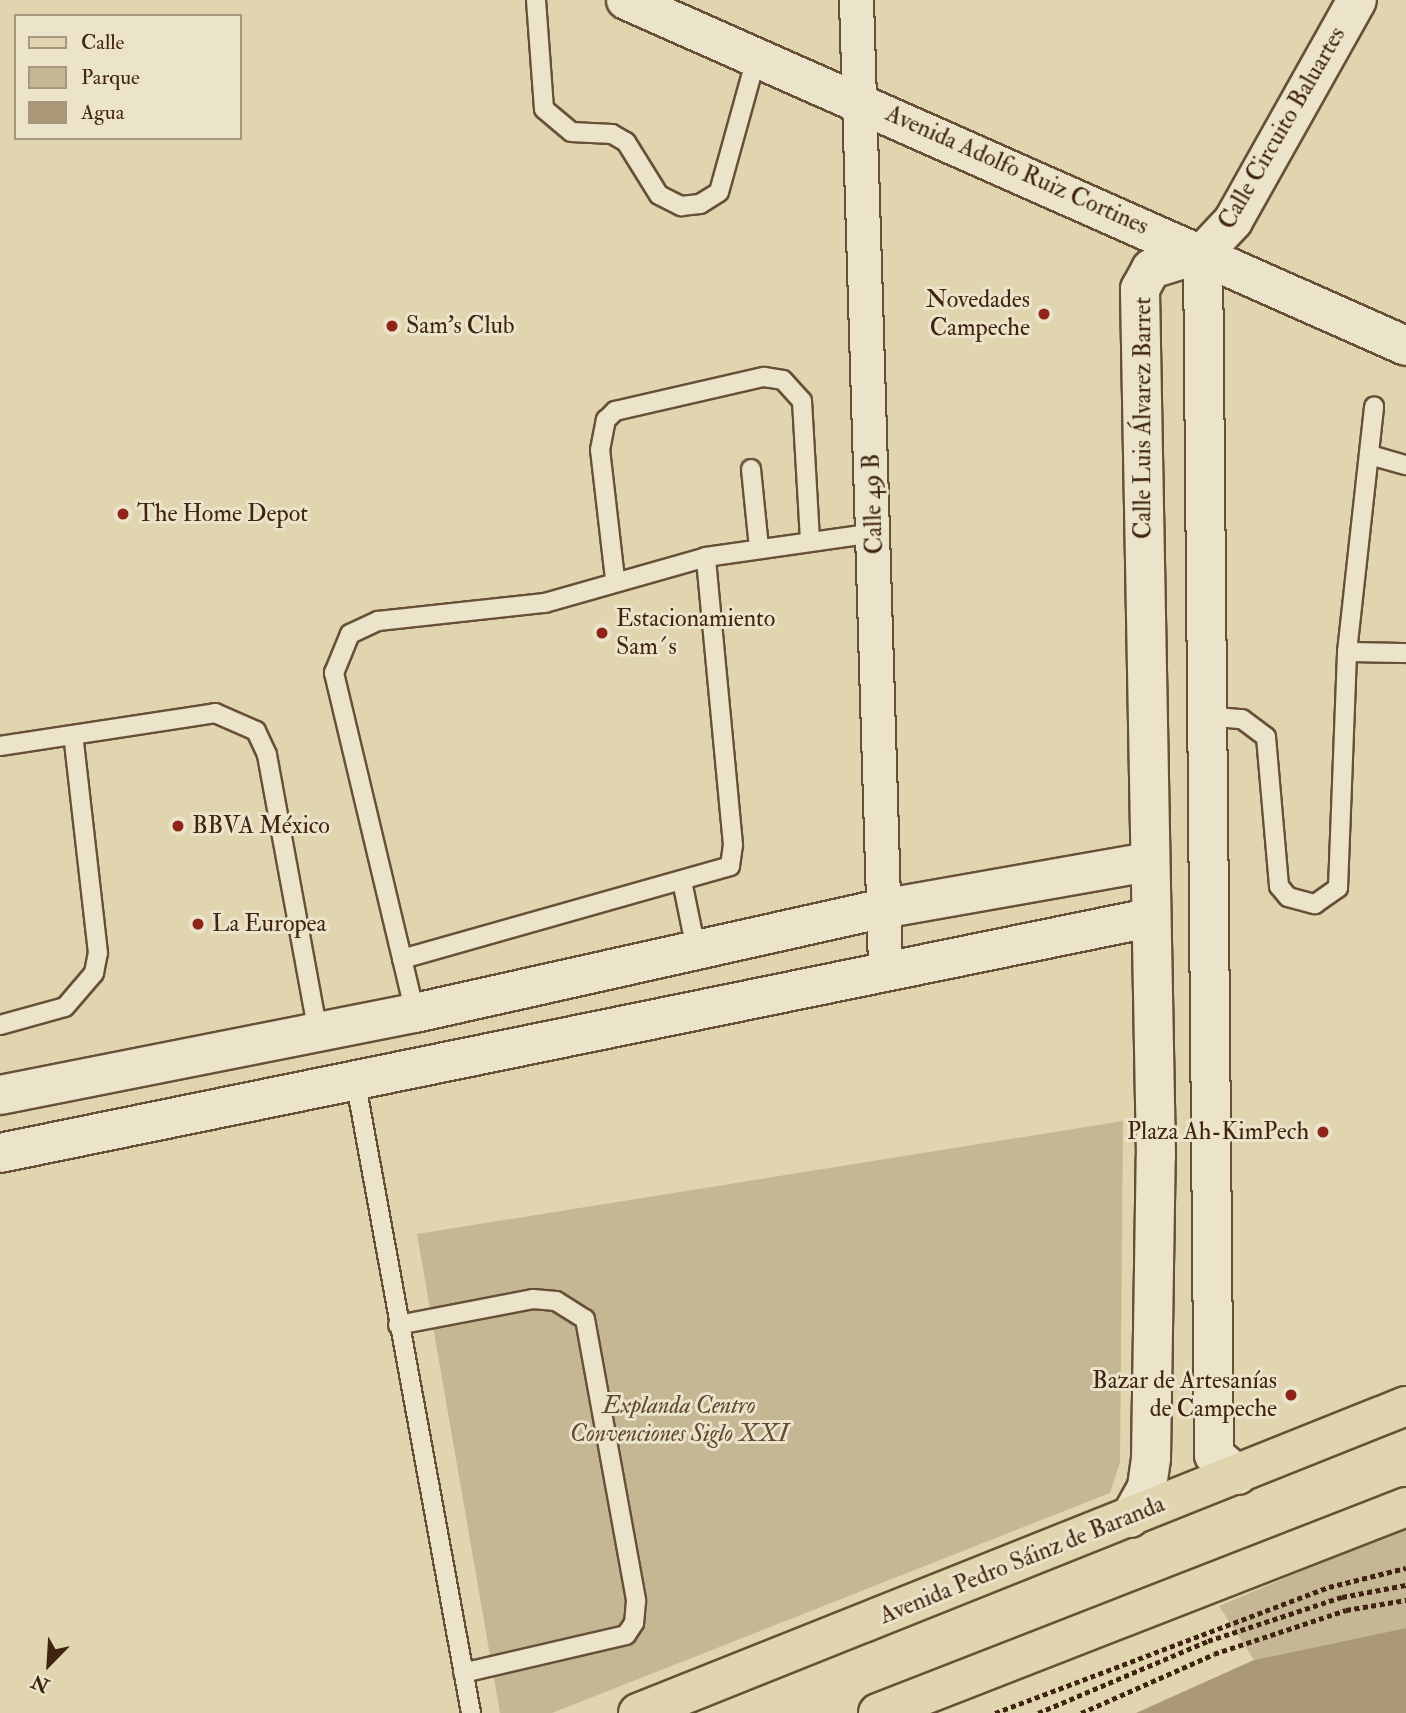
<!DOCTYPE html>
<meta charset="utf-8">
<style>
body{margin:0}
#map{position:relative;width:1406px;height:1713px;overflow:hidden;background:#e0d5af;font-family:"IM FELL Double Pica",serif}
div>[style]{position:absolute}
.green>*{inset:0;background:#c5b794}
.water>*{inset:0;background:#aa9879}
.path>*{height:4.5px;margin-top:-2.25px;transform-origin:0;background:repeating-linear-gradient(90deg,#402311 0 5px,transparent 0 8.5px)}
.roads{filter:drop-shadow(2px 0 #685038) drop-shadow(-2px 0 #685038) drop-shadow(0 2px #685038) drop-shadow(0 -2px #685038)}
.service>*{height:18px;margin:-9px;padding:0 9px;transform-origin:9px;border-radius:9px;background:#ebe4cb}
.minor>*{height:33px;margin:-16.5px;padding:0 16.5px;transform-origin:16.5px;border-radius:16.5px;background:#ebe4cb}
.secondary>*{height:38px;margin:-19px;padding:0 19px;transform-origin:19px;border-radius:19px;background:#ebe4cb}
.primary>*{height:38px;margin:-19px;padding:0 19px;transform-origin:19px;border-radius:19px;background:#e0d5af}
.dots>*{width:19px;height:19px;translate:-50% -50%;box-sizing:border-box;border:4px solid #ebe4cb;border-radius:50%}
span{translate:-50% -50%;white-space:nowrap;text-align:center;line-height:1.15;-webkit-text-stroke:6px #ebe4cb;paint-order:stroke}
.street-label{font-size:24px;color:#402311}
.poi-label{font-size:24px;color:#402311}
.right{translate:-100% -50%;text-align:right}
.left{translate:0 -50%;text-align:left}
.park-label{font-size:24px;color:#614832;font-style:italic}
.legend{position:absolute;left:14px;top:14px;width:228px;height:126px;box-sizing:border-box;background:#ebe4cb;border:2px solid #a79781;margin:0;padding:9px 12px;list-style:none;font-size:21px;color:#402311}
.legend li{display:flex;align-items:center;gap:14px;height:35px}
.legend b{width:35px;border:2px solid #a79781}
.north{position:absolute;left:14px;top:1629px;width:70px;height:70px;-webkit-text-stroke:5px #ebe4cb;paint-order:stroke;rotate:204deg;font-size:19px;font-weight:700;line-height:28px;text-align:center;color:#402311}
.north::after{content:'';display:block;margin:auto;width:24px;height:32px;background:#402311;clip-path:polygon(50% 0,100% 100%,50% 72%,0 100%)}
</style>
<div id="map">
<div class="green">
<div style="clip-path:polygon(1123px 1121px,1120px 1462px,1110px 1493px,552px 1713px,500px 1713px,417px 1234px)"></div>
<div style="clip-path:polygon(1406px 1527px,1406px 1628px,1254px 1660px,1219px 1606px)"></div>
</div>
<div class="water">
<div style="clip-path:polygon(1406px 1628px,1406px 1713px,1136px 1713px,1254px 1660px)"></div>
</div>
<div class="path">
<div style="left:995px;top:1713px;width:357px;rotate:-20.7deg"></div>
<div style="left:1329px;top:1587px;width:79px;rotate:-13.9deg"></div>
<div style="left:1038px;top:1713px;width:185px;rotate:-23deg"></div>
<div style="left:1208px;top:1641px;width:141px;rotate:-18.2deg"></div>
<div style="left:1342px;top:1597px;width:65px;rotate:-10.6deg"></div>
<div style="left:1081px;top:1713px;width:145px;rotate:-23.9deg"></div>
<div style="left:1214px;top:1654px;width:139px;rotate:-18.4deg"></div>
<div style="left:1346px;top:1610px;width:61px;rotate:-9.5deg"></div>
</div>
<div class="roads">
<div class="service">
<div style="left:536px;top:0;width:109px;rotate:85.8deg"></div>
<div style="left:544px;top:109px;width:35px;rotate:40deg"></div>
<div style="left:571px;top:132px;width:41px;rotate:2.8deg"></div>
<div style="left:612px;top:134px;width:16px;rotate:30deg"></div>
<div style="left:626px;top:142px;width:62px;rotate:58.1deg"></div>
<div style="left:659px;top:195px;width:25px;rotate:27deg"></div>
<div style="left:681px;top:206px;width:19px;rotate:-6deg"></div>
<div style="left:700px;top:204px;width:22px;rotate:-32deg"></div>
<div style="left:719px;top:192px;width:142px;rotate:-74.5deg"></div>
<div style="left:1370px;top:455px;width:37px;rotate:16deg"></div>
<div style="left:751px;top:469px;width:79px;rotate:84.2deg"></div>
<div style="left:615px;top:579px;width:130px;rotate:-96.6deg"></div>
<div style="left:600px;top:450px;width:31px;rotate:-79deg"></div>
<div style="left:606px;top:420px;width:13px;rotate:-45deg"></div>
<div style="left:615px;top:411px;width:153px;rotate:-12.9deg"></div>
<div style="left:764px;top:377px;width:19px;rotate:9deg"></div>
<div style="left:783px;top:380px;width:28px;rotate:48deg"></div>
<div style="left:802px;top:401px;width:138px;rotate:86.7deg"></div>
<div style="left:1347px;top:652px;width:247px;rotate:-83.7deg"></div>
<div style="left:1205px;top:716px;width:37px;rotate:5deg"></div>
<div style="left:1242px;top:719px;width:30px;rotate:37deg"></div>
<div style="left:1266px;top:737px;width:150px;rotate:85deg"></div>
<div style="left:1279px;top:886px;width:14px;rotate:51deg"></div>
<div style="left:1288px;top:897px;width:28px;rotate:15deg"></div>
<div style="left:1315px;top:904px;width:28px;rotate:-35deg"></div>
<div style="left:1338px;top:888px;width:236px;rotate:-87.8deg"></div>
<div style="left:1347px;top:652px;width:59px;rotate:1deg"></div>
<div style="left:0;top:746px;width:218px;rotate:-8.7deg"></div>
<div style="left:215px;top:713px;width:45px;rotate:23.7deg"></div>
<div style="left:256px;top:731px;width:26px;rotate:65deg"></div>
<div style="left:267px;top:755px;width:282px;rotate:79.6deg"></div>
<div style="left:682px;top:881px;width:69px;rotate:78.4deg"></div>
<div style="left:402px;top:959px;width:341px;rotate:-15.8deg"></div>
<div style="left:730px;top:866px;width:21px;rotate:-82deg"></div>
<div style="left:733px;top:845px;width:289px;rotate:-95.4deg"></div>
<div style="left:415px;top:1013px;width:350px;rotate:-103.4deg"></div>
<div style="left:334px;top:673px;width:42px;rotate:-67.7deg"></div>
<div style="left:350px;top:634px;width:31px;rotate:-25deg"></div>
<div style="left:378px;top:621px;width:168px;rotate:-6.2deg"></div>
<div style="left:545px;top:603px;width:167px;rotate:-15.9deg"></div>
<div style="left:706px;top:557px;width:171px;rotate:-8.1deg"></div>
<div style="left:0;top:1025px;width:67px;rotate:-15.5deg"></div>
<div style="left:65px;top:1007px;width:45px;rotate:-49.5deg"></div>
<div style="left:94px;top:973px;width:20px;rotate:-79deg"></div>
<div style="left:98px;top:953px;width:219px;rotate:-96.5deg"></div>
<div style="left:355px;top:1079px;width:645px;rotate:79.63deg"></div>
<div style="left:398px;top:1325px;width:137px;rotate:-10.9deg"></div>
<div style="left:533px;top:1299px;width:23px;rotate:5deg"></div>
<div style="left:556px;top:1301px;width:34px;rotate:32deg"></div>
<div style="left:585px;top:1319px;width:287px;rotate:79.7deg"></div>
<div style="left:636px;top:1601px;width:22px;rotate:95deg"></div>
<div style="left:634px;top:1623px;width:14px;rotate:124deg"></div>
<div style="left:626px;top:1635px;width:167px;rotate:166.9deg"></div>
</div>
<div class="minor">
<div style="left:856px;top:0;width:968px;rotate:88.28deg"></div>
</div>
<div class="secondary">
<div style="left:626px;top:0;width:853px;rotate:23.92deg"></div>
<div style="left:1203px;top:253px;width:1202px;rotate:89.48deg"></div>
<div style="left:1214px;top:1455px;width:31px;rotate:40deg"></div>
<div style="left:1203px;top:253px;width:44px;rotate:-46.8deg"></div>
<div style="left:1233px;top:221px;width:253px;rotate:-60.7deg"></div>
<div style="left:0;top:1095px;width:423px;rotate:-11.2deg"></div>
<div style="left:415px;top:1013px;width:478px;rotate:-12.6deg"></div>
<div style="left:882px;top:909px;width:270px;rotate:-10deg"></div>
<div style="left:0;top:1153px;width:1173px;rotate:-11.56deg"></div>
<div style="left:1130px;top:1518px;width:35px;rotate:-61deg"></div>
<div style="left:1147px;top:1487px;width:29px;rotate:-82deg"></div>
<div style="left:1151px;top:1458px;width:302px;rotate:-89.1deg"></div>
<div style="left:1156px;top:1156px;width:867px;rotate:-91.06deg"></div>
<div style="left:1140px;top:289px;width:23px;rotate:-61deg"></div>
<div style="left:1151px;top:269px;width:54px;rotate:-17.1deg"></div>
</div>
<div class="primary">
<div style="left:638px;top:1713px;width:827px;rotate:-21.79deg"></div>
<div style="left:878px;top:1713px;width:567px;rotate:-21.31deg"></div>
</div>
</div>
<div class="dots">
<div style="left:1044px;top:314px;background:#8f2418"></div>
<div style="left:392px;top:326px;background:#8f2418"></div>
<div style="left:123px;top:514px;background:#8f2418"></div>
<div style="left:602px;top:633px;background:#8f2418"></div>
<div style="left:178px;top:826px;background:#8f2418"></div>
<div style="left:198px;top:924px;background:#8f2418"></div>
<div style="left:1323px;top:1132px;background:#8f2418"></div>
<div style="left:1291px;top:1395px;background:#8f2418"></div>
</div>
<div class="street-label">
<span style="left:1282px;top:128px;rotate:-60deg">Calle Circuito Baluartes</span>
<span style="left:1017px;top:170px;rotate:24deg">Avenida Adolfo Ruiz Cortines</span>
<span style="left:1143px;top:418px;rotate:-90deg">Calle Luis Álvarez Barret</span>
<span style="left:873px;top:504px;rotate:-92deg">Calle 49 B</span>
<span style="left:1022px;top:1560px;rotate:-22deg">Avenida Pedro Sáinz de Baranda</span>
</div>
<div class="poi-label">
<span class="right" style="left:1030px;top:314px">Novedades<br>Campeche</span>
<span class="left" style="left:406px;top:326px">Sam's Club</span>
<span class="left" style="left:137px;top:514px">The Home Depot</span>
<span class="left" style="left:616px;top:633px">Estacionamiento<br>Sam´s</span>
<span class="left" style="left:192px;top:826px">BBVA México</span>
<span class="left" style="left:212px;top:924px">La Europea</span>
<span class="right" style="left:1309px;top:1132px">Plaza Ah-KimPech</span>
<span class="right" style="left:1277px;top:1395px">Bazar de Artesanías<br>de Campeche</span>
</div>
<div class="park-label">
<span style="left:679px;top:1420px">Explanda Centro<br>Convenciones Siglo XXI</span>
</div>
<ul class="legend">
<li><b style="height:9px;background:#e0d5af"></b>Calle</li>
<li><b style="height:19px;background:#c5b794"></b>Parque</li>
<li><b style="height:19px;background:#aa9879"></b>Agua</li>
</ul>
<div class="north">N</div>
</div>
